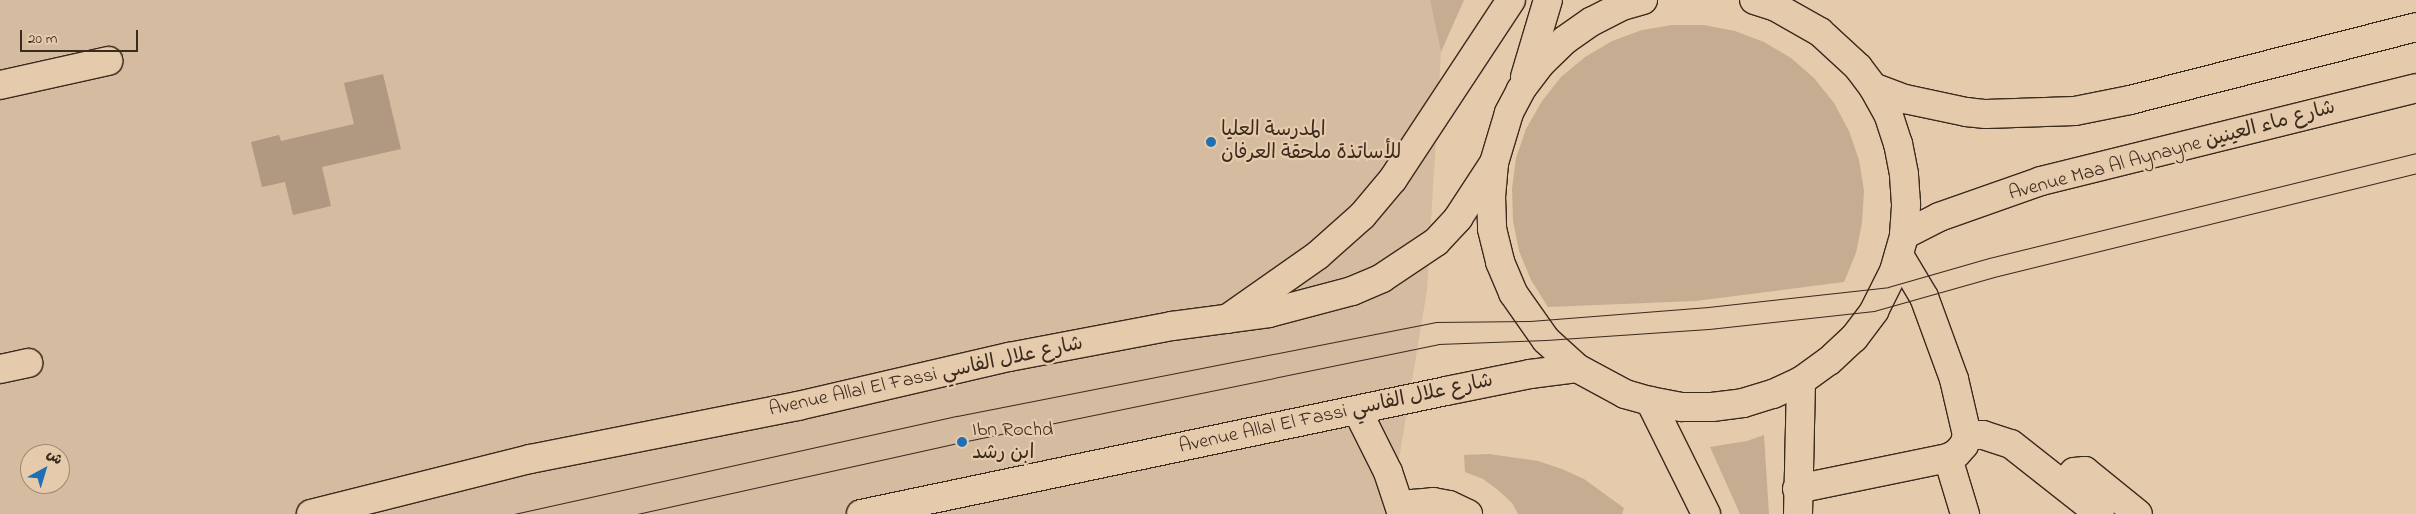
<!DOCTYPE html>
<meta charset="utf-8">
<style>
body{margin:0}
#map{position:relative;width:2416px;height:514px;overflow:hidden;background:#e5caac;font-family:"Indie Flower","Playpen Sans Arabic",sans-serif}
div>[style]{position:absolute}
.built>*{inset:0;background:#d5bb9f}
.green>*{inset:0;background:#c6ad92}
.building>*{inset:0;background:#b19880}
.roads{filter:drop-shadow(1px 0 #3b2a1e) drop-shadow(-1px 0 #3b2a1e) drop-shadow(0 1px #3b2a1e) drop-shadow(0 -1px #3b2a1e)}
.minor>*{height:28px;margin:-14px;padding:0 14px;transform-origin:14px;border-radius:14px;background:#e5caac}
.major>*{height:28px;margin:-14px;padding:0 14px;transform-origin:14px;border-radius:14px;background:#e5caac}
.tram>*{height:1px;margin:-0.5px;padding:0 0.5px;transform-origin:0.5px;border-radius:0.5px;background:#3b2a1e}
.dots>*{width:14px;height:14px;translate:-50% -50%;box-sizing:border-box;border:2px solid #e5caac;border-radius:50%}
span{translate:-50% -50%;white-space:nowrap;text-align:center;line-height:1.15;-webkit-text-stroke:4.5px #e5caac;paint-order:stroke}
.poi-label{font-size:20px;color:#3b2a1e}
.left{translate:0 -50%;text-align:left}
.street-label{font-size:20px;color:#3b2a1e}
.north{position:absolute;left:20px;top:444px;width:50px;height:50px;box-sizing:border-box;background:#e5caac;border:1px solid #a18a73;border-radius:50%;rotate:39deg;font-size:14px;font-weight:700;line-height:20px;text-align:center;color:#3b2a1e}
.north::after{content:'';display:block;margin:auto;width:18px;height:22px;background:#1f6fb2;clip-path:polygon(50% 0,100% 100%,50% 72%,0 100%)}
.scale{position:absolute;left:20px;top:30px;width:118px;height:22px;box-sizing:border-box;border:2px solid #3b2a1e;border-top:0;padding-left:6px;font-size:15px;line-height:18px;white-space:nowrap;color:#3b2a1e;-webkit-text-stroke:4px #e5caac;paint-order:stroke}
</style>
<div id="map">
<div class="built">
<div style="clip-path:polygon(evenodd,0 0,1430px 0,1441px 52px,1427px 290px,1396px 477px,1405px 514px,0 514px,0 0,30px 454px,60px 454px,60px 484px,30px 484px,30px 454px)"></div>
</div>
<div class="green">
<div style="clip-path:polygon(1430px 0,1464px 0,1441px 52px)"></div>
<div style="clip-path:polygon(1672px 25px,1704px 25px,1735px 31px,1764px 42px,1791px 58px,1814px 78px,1834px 103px,1849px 131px,1859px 160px,1864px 191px,1862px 223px,1856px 253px,1844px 282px,1696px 301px,1548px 307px,1531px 280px,1519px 251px,1513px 221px,1512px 189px,1516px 158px,1526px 129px,1542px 101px,1561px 77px,1585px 57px,1612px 41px,1642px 30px)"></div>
<div style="clip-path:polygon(1764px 435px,1769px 514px,1740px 514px,1710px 447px,1747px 441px)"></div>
<div style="clip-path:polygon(1489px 454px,1538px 461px,1562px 469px,1584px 479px,1624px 508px,1622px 514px,1518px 514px,1512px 503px,1498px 490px,1483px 479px,1465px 472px,1464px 455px)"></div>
</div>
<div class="building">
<div style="clip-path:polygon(383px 74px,401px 149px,322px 167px,331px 206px,293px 215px,285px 182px,262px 187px,251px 142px,279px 135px,281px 141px,354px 124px,344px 83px)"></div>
</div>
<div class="roads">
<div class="minor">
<div style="left:0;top:85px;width:111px;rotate:-12.5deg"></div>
<div style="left:1873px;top:87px;width:34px;rotate:21deg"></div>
<div style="left:1905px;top:99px;width:62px;rotate:12deg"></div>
<div style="left:1966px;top:112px;width:20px;rotate:6deg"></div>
<div style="left:1986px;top:114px;width:89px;rotate:-1.9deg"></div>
<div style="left:2075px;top:111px;width:56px;rotate:-11.3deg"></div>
<div style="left:2130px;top:100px;width:295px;rotate:-14.3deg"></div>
<div style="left:1904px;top:235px;width:39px;rotate:-27deg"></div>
<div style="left:1939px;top:217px;width:108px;rotate:-19.4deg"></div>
<div style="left:2041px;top:181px;width:386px;rotate:-13.9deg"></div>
<div style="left:0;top:369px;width:29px;rotate:-12deg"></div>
<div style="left:1357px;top:410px;width:69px;rotate:63.4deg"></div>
<div style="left:1388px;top:472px;width:44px;rotate:71.6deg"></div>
<div style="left:1967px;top:435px;width:16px"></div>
<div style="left:1983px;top:435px;width:29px;rotate:18deg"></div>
<div style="left:2011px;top:444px;width:113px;rotate:38.2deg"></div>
<div style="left:1948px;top:458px;width:59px;rotate:73.1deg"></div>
<div style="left:2063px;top:484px;width:16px;rotate:-47deg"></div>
<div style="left:2074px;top:472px;width:11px;rotate:-5deg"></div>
<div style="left:2085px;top:471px;width:68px;rotate:39.1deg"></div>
<div style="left:1797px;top:489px;width:154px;rotate:-11.6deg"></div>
<div style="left:1948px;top:458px;width:10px;rotate:-29deg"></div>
<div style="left:1957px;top:453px;width:11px;rotate:-49deg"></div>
<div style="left:1964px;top:445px;width:10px;rotate:-73deg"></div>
<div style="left:1967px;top:435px;width:57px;rotate:-103.1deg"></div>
<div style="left:1954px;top:379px;width:87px;rotate:-110.1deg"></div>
<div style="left:1924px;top:297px;width:49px;rotate:-120.8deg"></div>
<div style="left:1400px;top:505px;width:33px;rotate:-5deg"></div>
<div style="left:1433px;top:502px;width:16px;rotate:11deg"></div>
<div style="left:1449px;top:505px;width:21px;rotate:25deg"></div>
<div style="left:311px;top:514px;width:226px;rotate:-14.1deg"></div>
<div style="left:530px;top:459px;width:273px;rotate:-11.2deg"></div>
<div style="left:798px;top:406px;width:217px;rotate:-13.1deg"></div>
<div style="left:1009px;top:357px;width:166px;rotate:-10.8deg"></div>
<div style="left:1172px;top:326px;width:98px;rotate:-7.6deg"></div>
<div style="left:1269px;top:313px;width:86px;rotate:-14.8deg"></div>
<div style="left:1352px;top:291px;width:33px;rotate:-23deg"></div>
<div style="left:1382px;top:278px;width:65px;rotate:-33.7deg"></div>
<div style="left:1436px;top:242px;width:33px;rotate:-47deg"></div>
<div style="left:1458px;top:218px;width:66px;rotate:-56.8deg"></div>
<div style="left:861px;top:514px;width:598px;rotate:-11.87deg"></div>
<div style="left:1446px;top:391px;width:86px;rotate:-11.4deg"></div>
<div style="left:1530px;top:374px;width:47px;rotate:-7.3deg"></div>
</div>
<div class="major">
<div style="left:1643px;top:0;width:22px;rotate:164deg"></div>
<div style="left:1622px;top:6px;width:34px;rotate:153deg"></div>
<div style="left:1592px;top:21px;width:33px;rotate:145deg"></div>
<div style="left:1565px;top:40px;width:33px;rotate:136deg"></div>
<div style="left:1541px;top:63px;width:34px;rotate:127deg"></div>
<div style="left:1521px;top:90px;width:26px;rotate:118deg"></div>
<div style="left:1509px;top:113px;width:52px;rotate:106.7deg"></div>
<div style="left:1494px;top:163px;width:33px;rotate:95deg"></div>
<div style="left:1491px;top:196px;width:33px;rotate:88deg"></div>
<div style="left:1492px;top:229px;width:34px;rotate:76deg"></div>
<div style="left:1500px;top:262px;width:34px;rotate:67deg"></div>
<div style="left:1513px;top:293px;width:57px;rotate:54.9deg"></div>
<div style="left:1546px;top:340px;width:42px;rotate:42.1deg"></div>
<div style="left:1577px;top:368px;width:55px;rotate:28.4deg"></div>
<div style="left:1625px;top:394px;width:26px;rotate:16deg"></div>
<div style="left:1650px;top:401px;width:32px;rotate:11deg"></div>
<div style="left:1681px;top:407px;width:31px"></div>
<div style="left:1712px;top:407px;width:31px;rotate:-7deg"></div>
<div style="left:1743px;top:403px;width:31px;rotate:-17deg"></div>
<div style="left:1773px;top:394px;width:31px;rotate:-25deg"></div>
<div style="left:1801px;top:381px;width:34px;rotate:-36deg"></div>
<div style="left:1829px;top:361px;width:34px;rotate:-43deg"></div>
<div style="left:1854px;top:338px;width:34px;rotate:-53deg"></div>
<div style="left:1874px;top:311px;width:45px;rotate:-63.4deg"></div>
<div style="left:1894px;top:271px;width:37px;rotate:-74deg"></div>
<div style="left:1904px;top:235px;width:31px;rotate:-86deg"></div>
<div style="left:1906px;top:204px;width:30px;rotate:-94deg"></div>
<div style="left:1904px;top:174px;width:31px;rotate:-101deg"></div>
<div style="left:1898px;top:144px;width:32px;rotate:-108deg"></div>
<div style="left:1888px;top:114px;width:31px;rotate:-119deg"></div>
<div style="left:1873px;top:87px;width:25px;rotate:-127deg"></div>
<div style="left:1858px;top:67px;width:52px;rotate:-137.4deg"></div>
<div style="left:1820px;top:32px;width:51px;rotate:-150.4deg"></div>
<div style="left:1776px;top:7px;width:23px;rotate:-162deg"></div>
<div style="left:1525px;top:77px;width:80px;rotate:-73.4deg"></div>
<div style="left:1227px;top:319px;width:111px;rotate:-35.1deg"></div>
<div style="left:1318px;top:255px;width:59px;rotate:-41.6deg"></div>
<div style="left:1362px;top:216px;width:48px;rotate:-50deg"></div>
<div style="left:1393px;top:179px;width:214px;rotate:-56.6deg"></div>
<div style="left:1650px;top:401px;width:126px;rotate:63.6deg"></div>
<div style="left:1798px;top:514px;width:133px;rotate:-88.7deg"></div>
</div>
</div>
<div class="tram">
<div style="left:514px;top:514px;width:454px;rotate:-12.5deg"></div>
<div style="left:957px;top:416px;width:487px;rotate:-11.1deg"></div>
<div style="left:1435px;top:322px;width:95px;rotate:-0.6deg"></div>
<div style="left:1530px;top:321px;width:179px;rotate:-4.5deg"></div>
<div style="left:1708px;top:307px;width:181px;rotate:-6.3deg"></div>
<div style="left:1888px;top:287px;width:105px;rotate:-16deg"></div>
<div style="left:1989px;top:258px;width:440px;rotate:-13.8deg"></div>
<div style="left:637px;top:514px;width:333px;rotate:-12.5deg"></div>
<div style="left:962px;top:442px;width:486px;rotate:-11.6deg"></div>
<div style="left:1438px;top:344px;width:108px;rotate:-2.1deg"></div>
<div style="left:1546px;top:340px;width:163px;rotate:-3.9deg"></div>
<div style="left:1709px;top:329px;width:166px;rotate:-6.2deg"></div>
<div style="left:1874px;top:311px;width:125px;rotate:-15.8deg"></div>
<div style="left:1994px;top:277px;width:435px;rotate:-13.8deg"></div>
</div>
<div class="dots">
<div style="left:1211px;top:142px;background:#1f6fb2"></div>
<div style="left:962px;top:442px;background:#1f6fb2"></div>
</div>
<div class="poi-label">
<span class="left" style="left:1221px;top:142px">المدرسة العليا<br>للأساتذة ملحقة العرفان</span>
<span class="left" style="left:972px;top:442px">Ibn Rochd<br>ابن رشد</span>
</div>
<div class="street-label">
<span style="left:2172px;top:151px;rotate:-15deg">Avenue Maa Al Aynayne شارع ماء العينين</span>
<span style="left:926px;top:377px;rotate:-12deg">Avenue Allal El Fassi شارع علال الفاسي</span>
<span style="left:1336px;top:414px;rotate:-12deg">Avenue Allal El Fassi شارع علال الفاسي</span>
</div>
<div class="north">ش</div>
<div class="scale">20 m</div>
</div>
